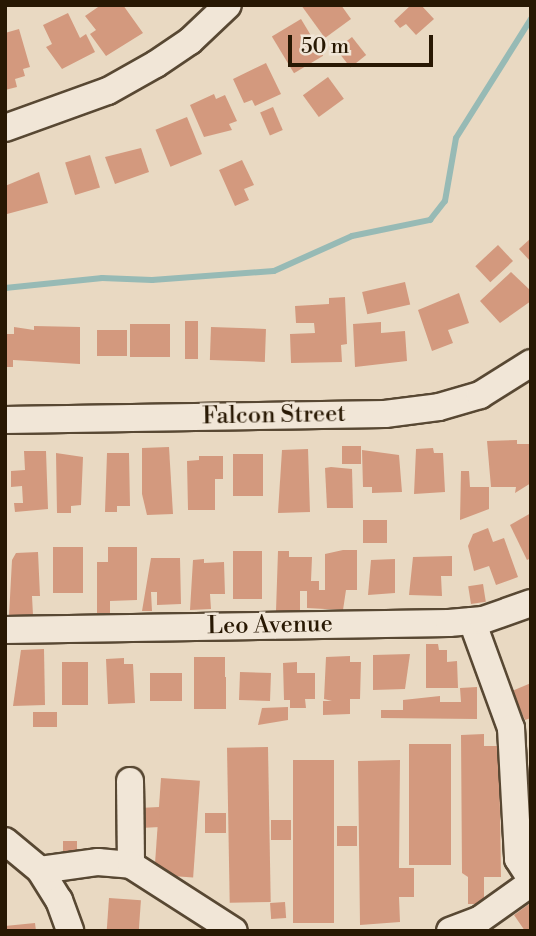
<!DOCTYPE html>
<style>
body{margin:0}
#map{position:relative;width:536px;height:936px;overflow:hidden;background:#e9d9c2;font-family:"Libre Bodoni",serif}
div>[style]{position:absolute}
.stream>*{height:6px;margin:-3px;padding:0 3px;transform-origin:3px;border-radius:3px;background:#97bab5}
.building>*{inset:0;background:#d3997e;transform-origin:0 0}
.roads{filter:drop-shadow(2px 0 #584833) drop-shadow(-2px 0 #584833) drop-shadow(0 2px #584833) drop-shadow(0 -2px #584833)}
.minor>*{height:26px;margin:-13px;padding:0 13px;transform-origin:13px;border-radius:13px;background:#f1e6d7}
span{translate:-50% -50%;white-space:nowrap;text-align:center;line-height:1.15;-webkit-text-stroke:5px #f1e6d7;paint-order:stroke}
.street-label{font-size:24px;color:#281803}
.frame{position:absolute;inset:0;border:7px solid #281803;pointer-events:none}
.scale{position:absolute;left:288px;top:35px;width:145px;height:32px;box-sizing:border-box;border:4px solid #281803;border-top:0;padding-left:9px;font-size:21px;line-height:24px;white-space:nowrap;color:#281803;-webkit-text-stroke:5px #f1e6d7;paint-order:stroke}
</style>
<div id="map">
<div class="stream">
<div style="left:5px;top:288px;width:98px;rotate:-5.9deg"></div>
<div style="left:102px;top:278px;width:50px;rotate:2.3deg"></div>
<div style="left:152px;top:280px;width:122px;rotate:-4.2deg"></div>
<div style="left:274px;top:271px;width:85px;rotate:-24.2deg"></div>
<div style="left:352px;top:236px;width:80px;rotate:-11.6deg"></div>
<div style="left:430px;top:220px;width:24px;rotate:-52deg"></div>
<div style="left:445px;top:201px;width:64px;rotate:-80.1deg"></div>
<div style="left:456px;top:138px;width:141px;rotate:-57.8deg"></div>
</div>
<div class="building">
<div style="clip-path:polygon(101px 5px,123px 5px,143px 33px,106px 56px,90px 34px,96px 30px,85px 16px)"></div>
<div style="clip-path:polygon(301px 5px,341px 5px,351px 19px,325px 38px)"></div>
<div style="clip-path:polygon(411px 5px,421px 5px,434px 19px,416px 35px,406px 24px,400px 28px,394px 21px)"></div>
<div style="clip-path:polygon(68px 13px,80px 38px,86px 34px,95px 52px,62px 69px,46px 47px,52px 44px,43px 25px)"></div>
<div style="left:301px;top:19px;width:43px;height:34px;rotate:59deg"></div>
<div style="clip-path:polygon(19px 29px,30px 67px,23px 69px,25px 76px,15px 79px,17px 87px,5px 90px,5px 33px)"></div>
<div style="left:352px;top:37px;width:23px;height:20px;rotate:52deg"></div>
<div style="clip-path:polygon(266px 63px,281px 94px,255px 106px,252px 100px,244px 103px,233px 79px)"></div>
<div style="left:328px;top:77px;width:27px;height:31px;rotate:54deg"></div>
<div style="clip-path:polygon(214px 94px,216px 99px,225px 95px,237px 121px,229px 124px,232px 130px,204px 137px,190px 105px)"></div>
<div style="left:273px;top:107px;width:25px;height:14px;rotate:67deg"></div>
<div style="left:187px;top:117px;width:40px;height:34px;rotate:68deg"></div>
<div style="clip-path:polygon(141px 148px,149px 172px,115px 184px,105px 157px)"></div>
<div style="left:90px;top:155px;width:34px;height:26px;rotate:73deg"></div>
<div style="clip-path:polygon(242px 160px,254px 185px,244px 189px,249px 200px,235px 206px,219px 170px)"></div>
<div style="clip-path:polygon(39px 172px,48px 203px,7px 214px,5px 186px)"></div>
<div style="clip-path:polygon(531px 238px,531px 262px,519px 249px)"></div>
<div style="left:498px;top:245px;width:22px;height:31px;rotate:47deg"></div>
<div style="clip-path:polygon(511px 272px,531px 291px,531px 301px,500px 323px,480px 301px)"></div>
<div style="left:405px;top:282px;width:23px;height:44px;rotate:77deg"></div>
<div style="clip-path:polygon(459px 293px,469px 323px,448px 330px,453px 343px,432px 351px,418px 310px)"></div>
<div style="clip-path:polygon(345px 297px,347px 344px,341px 345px,342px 362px,291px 363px,290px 334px,315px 333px,314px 323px,296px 323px,295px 306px,329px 304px,329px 298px)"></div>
<div style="left:185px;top:321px;width:13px;height:38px"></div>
<div style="clip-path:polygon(381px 322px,381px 333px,405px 331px,407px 361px,355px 367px,353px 324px)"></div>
<div style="left:170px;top:324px;width:33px;height:40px;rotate:90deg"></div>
<div style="clip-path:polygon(34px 326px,80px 327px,80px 364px,13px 360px,13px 367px,5px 367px,5px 334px,14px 334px,14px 327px,34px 330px)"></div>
<div style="left:211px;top:327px;width:55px;height:33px;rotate:2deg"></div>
<div style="left:97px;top:330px;width:30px;height:26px"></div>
<div style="clip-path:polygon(517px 440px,517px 444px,531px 444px,531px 483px,515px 493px,516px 487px,491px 487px,487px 441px)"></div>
<div style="left:342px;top:446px;width:19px;height:18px"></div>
<div style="clip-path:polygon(169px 447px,173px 514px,147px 515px,142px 494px,142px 448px)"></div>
<div style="clip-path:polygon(433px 448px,434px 453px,443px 453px,445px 492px,414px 494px,416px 449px)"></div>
<div style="clip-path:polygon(308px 449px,310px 512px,278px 513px,282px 450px)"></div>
<div style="clip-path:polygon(362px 450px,399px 455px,402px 492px,372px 493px,372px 487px,363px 487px)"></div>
<div style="clip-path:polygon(24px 451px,46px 451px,48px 509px,15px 512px,14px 503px,23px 503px,22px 486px,11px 487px,11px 471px,25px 470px)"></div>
<div style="clip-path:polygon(56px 453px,83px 457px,81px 505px,71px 506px,71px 513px,57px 513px)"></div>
<div style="clip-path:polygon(107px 453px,129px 453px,130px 506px,117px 506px,117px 512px,105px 512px)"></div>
<div style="left:233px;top:454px;width:30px;height:42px"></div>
<div style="clip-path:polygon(199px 456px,223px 456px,223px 479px,215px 479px,215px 510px,188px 510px,187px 461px,199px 460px)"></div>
<div style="clip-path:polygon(331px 467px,352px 469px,353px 508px,327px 508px,325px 468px)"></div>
<div style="clip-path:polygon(461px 471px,469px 471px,470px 487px,489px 487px,489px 509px,460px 520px)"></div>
<div style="clip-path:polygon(531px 513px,531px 558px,527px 560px,510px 525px)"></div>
<div style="left:363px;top:520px;width:24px;height:23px"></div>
<div style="clip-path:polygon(488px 528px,493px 542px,504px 538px,518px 577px,496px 585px,489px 566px,474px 571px,468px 546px,473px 534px)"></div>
<div style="left:53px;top:547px;width:30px;height:46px"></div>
<div style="clip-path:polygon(108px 547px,137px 547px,137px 600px,110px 601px,110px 613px,97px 613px,97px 562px,108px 562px)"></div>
<div style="clip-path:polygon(343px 550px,357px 550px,357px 590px,346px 590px,343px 610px,307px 608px,307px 591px,300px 591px,300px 611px,276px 611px,278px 551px,289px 551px,289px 557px,312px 557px,311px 581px,319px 581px,319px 590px,325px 590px,325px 554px)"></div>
<div style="left:233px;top:551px;width:29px;height:48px"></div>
<div style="clip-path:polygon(38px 552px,40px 596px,32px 596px,33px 615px,9px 616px,12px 560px,16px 553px)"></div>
<div style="clip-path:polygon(452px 556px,452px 576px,441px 576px,442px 596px,409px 595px,413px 557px)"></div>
<div style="clip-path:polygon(151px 558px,180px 558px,181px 604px,157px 605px,157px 592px,151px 592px,152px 611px,142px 611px)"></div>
<div style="clip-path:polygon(204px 559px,204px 563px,224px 562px,225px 594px,210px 594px,211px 609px,190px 610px,193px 560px)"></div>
<div style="clip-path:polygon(395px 559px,395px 593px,368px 595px,371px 560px)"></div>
<div style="left:483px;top:584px;width:18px;height:15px;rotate:81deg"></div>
<div style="clip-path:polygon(426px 644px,438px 644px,439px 650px,447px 650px,447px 662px,457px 661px,458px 688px,426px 688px)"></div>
<div style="clip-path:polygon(44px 649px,45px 705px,13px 706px,21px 650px)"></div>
<div style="clip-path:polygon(410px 654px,405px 689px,373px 690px,373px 655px)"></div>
<div style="clip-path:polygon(350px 656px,350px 662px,361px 662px,360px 699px,350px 699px,350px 714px,323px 715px,323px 701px,332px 701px,324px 699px,326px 657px)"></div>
<div style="left:194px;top:657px;width:31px;height:20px"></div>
<div style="clip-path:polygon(124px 658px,124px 664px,133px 664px,135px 703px,108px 704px,106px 659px)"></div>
<div style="left:62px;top:662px;width:26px;height:43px"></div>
<div style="clip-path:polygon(297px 662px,297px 673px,315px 673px,315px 699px,305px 699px,306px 708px,290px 708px,290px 700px,284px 700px,283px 663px)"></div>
<div style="left:240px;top:672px;width:31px;height:28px;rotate:2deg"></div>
<div style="left:182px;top:673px;width:28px;height:32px;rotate:90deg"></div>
<div style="left:226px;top:677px;width:32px;height:32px;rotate:90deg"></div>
<div style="clip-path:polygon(531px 683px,531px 718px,525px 720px,512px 691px)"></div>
<div style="clip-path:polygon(477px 687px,477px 719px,381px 718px,381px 710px,403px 710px,403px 700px,440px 696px,440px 702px,461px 702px,460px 688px)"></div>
<div style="clip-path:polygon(288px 707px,288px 720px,258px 725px,262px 708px)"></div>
<div style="left:33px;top:712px;width:24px;height:15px"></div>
<div style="clip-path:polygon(484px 734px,484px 746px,499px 746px,501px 877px,484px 877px,484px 904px,468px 904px,468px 877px,462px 873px,461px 735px)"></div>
<div style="left:451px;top:744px;width:121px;height:42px;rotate:90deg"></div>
<div style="left:268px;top:747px;width:155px;height:41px;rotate:89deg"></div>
<div style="left:334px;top:760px;width:163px;height:41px;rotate:90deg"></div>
<div style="clip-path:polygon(400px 760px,399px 868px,414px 868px,414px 897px,399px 897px,400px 922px,360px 925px,358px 761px)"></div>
<div style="left:161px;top:778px;width:39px;height:97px;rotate:4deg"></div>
<div style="left:159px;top:807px;width:20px;height:20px;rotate:87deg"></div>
<div style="left:226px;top:813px;width:20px;height:21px;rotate:90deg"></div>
<div style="left:271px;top:820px;width:20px;height:20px"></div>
<div style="left:337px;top:826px;width:20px;height:20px"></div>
<div style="left:63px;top:841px;width:14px;height:13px"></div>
<div style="left:109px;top:898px;width:32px;height:33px;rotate:4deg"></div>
<div style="left:285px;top:902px;width:16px;height:15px;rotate:86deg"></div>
<div style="clip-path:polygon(529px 904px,531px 931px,525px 931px,514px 915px)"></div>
<div style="clip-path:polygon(35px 923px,36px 931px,5px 931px,5px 926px)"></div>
</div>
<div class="roads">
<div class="minor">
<div style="left:5px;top:128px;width:109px;rotate:-19.8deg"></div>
<div style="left:108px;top:91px;width:55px;rotate:-29.4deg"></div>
<div style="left:156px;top:64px;width:41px;rotate:-34.1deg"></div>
<div style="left:190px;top:41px;width:52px;rotate:-43.5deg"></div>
<div style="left:5px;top:420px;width:380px;rotate:-0.9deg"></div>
<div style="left:385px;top:414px;width:54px;rotate:-7.4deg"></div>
<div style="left:439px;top:407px;width:43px;rotate:-16.3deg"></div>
<div style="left:480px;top:395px;width:60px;rotate:-32.1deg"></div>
<div style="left:472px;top:621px;width:114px;rotate:70deg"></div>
<div style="left:511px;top:728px;width:131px;rotate:86.9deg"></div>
<div style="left:518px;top:859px;width:24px;rotate:57deg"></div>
<div style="left:5px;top:630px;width:444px;rotate:-0.9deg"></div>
<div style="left:449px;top:623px;width:34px;rotate:-5deg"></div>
<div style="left:483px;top:620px;width:51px;rotate:-19.5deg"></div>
<div style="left:130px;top:781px;width:84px;rotate:89.3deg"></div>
<div style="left:5px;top:841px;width:45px;rotate:39.6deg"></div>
<div style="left:40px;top:870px;width:36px;rotate:58deg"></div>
<div style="left:59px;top:900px;width:33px;rotate:70deg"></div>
<div style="left:40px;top:870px;width:59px;rotate:-7.9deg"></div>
<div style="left:98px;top:862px;width:33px;rotate:5deg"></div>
<div style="left:131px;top:865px;width:122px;rotate:32.7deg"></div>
<div style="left:450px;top:931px;width:31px;rotate:-21deg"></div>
<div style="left:479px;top:920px;width:64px;rotate:-35.4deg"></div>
</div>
</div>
<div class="street-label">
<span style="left:274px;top:416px;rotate:-1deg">Falcon Street</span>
<span style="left:270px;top:626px;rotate:-1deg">Leo Avenue</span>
</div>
<div class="frame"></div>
<div class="scale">50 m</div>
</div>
